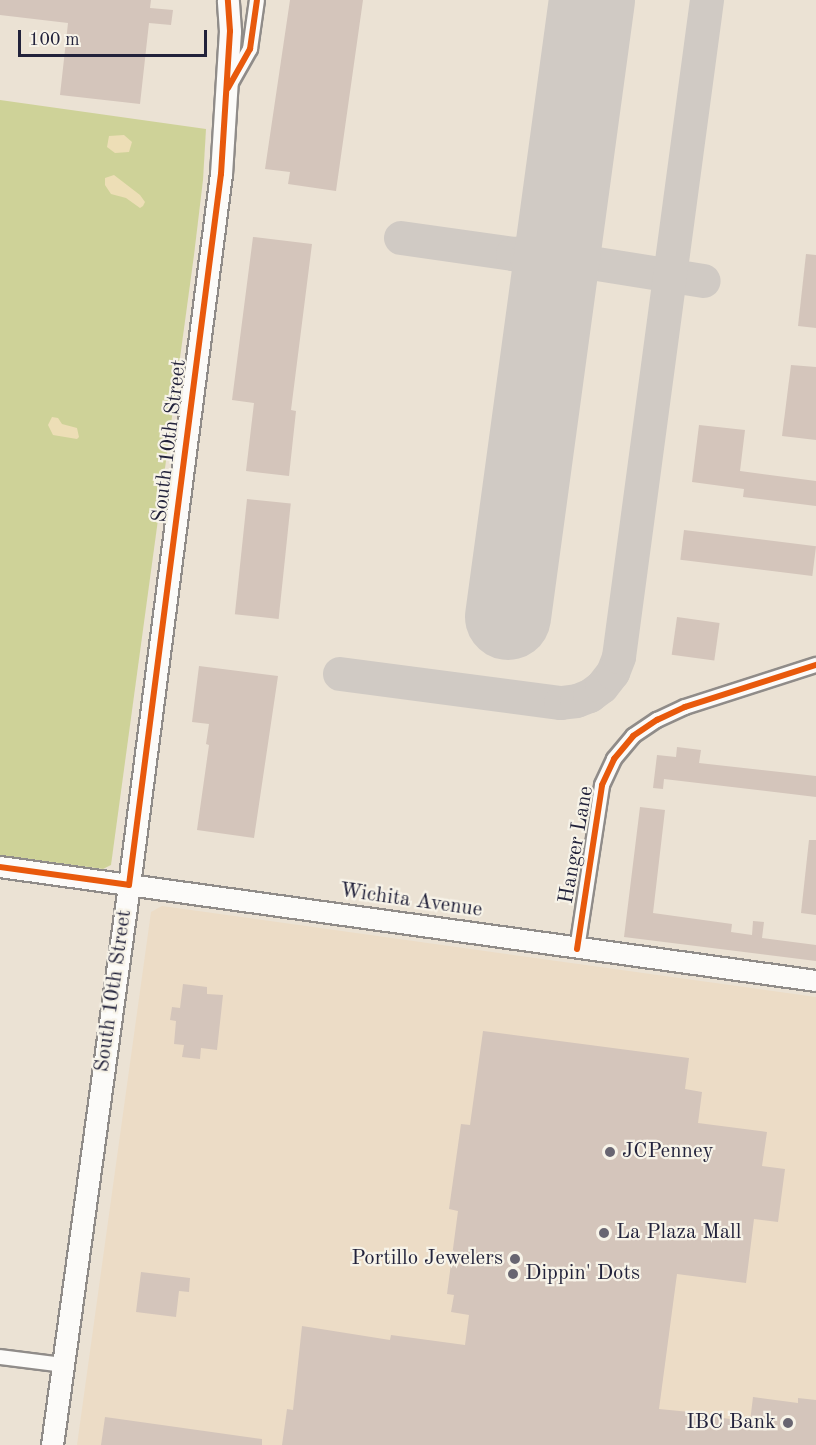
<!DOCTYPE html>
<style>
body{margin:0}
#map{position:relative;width:816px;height:1445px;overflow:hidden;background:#ebe2d4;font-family:"Old Standard TT",serif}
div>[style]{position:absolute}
.built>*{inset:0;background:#ecdcc6}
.green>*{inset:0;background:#ced298}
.sand>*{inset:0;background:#eddeb6}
.taxiway>*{height:34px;margin:-17px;padding:0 17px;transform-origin:17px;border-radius:17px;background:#d0cac4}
.runway>*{height:86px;margin:-43px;padding:0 43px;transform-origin:43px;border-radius:43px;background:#d0cac4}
.building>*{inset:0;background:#d4c5bb;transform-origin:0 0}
.roads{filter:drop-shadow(2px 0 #908c89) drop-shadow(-2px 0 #908c89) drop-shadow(0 2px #908c89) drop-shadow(0 -2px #908c89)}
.street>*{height:14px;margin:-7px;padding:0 7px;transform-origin:7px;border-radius:7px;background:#fcfbf9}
.secondary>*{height:20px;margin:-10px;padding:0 10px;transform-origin:10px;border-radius:10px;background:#fcfbf9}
.primary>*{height:21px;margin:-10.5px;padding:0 10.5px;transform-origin:10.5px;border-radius:10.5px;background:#fcfbf9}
.cycleway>*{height:6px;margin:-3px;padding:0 3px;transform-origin:3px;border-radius:3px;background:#e8590c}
.dots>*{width:16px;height:16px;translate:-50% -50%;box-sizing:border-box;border:3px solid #f7f3e8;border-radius:50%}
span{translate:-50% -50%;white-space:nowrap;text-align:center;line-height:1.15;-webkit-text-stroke:4.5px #f7f3e8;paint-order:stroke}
.street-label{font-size:21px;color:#22223b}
.poi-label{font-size:21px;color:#22223b}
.left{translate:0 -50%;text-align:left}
.right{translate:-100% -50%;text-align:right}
.scale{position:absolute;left:18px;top:30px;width:189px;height:27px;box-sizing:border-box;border:3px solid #22223b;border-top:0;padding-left:8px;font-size:18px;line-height:21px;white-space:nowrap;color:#22223b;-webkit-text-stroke:4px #f7f3e8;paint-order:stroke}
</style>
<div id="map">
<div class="built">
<div style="clip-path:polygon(162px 906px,816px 997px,816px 1445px,77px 1445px,151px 912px)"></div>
</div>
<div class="green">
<div style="clip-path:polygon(0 100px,206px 129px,203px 180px,194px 255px,111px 865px,103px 869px,0 855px)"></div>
</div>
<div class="sand">
<div style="clip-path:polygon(124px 135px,132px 142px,129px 152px,115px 153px,107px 147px,109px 136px)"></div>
<div style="clip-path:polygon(114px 175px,140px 195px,145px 202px,143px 206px,140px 208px,126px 198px,111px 194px,105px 185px,105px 178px)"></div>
<div style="clip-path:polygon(52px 417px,58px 418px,62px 424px,77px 428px,79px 437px,77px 439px,53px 435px,48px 425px)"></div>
</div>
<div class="taxiway">
<div style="left:563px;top:213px;width:35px;rotate:77deg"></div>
<div style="left:571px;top:247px;width:26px;rotate:39deg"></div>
<div style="left:591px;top:263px;width:114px;rotate:9.1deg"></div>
<div style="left:401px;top:238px;width:113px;rotate:8.1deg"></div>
<div style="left:513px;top:254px;width:14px;rotate:-4deg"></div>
<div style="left:527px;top:253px;width:16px;rotate:-22deg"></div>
<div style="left:542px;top:247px;width:13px;rotate:-45deg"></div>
<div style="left:551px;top:238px;width:28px;rotate:-64deg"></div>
<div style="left:513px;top:254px;width:15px;rotate:16deg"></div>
<div style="left:527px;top:258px;width:21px;rotate:43deg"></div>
<div style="left:542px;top:272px;width:13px;rotate:67deg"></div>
<div style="left:547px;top:284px;width:23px;rotate:83deg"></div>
<div style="left:340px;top:674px;width:223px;rotate:7.5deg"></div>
<div style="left:561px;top:703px;width:16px;rotate:-7deg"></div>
<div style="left:577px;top:701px;width:14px;rotate:-21deg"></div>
<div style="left:590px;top:696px;width:15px;rotate:-37deg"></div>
<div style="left:602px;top:687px;width:18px;rotate:-52deg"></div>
<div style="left:613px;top:673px;width:17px;rotate:-69deg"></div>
<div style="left:619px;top:657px;width:663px;rotate:-82.37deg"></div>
</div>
<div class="runway">
<div style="left:508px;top:617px;width:623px;rotate:-82.25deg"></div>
</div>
<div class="building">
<div style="clip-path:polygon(0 0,151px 0,150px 8px,173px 10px,171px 25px,149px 23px,140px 104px,60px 95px,68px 23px,0 15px)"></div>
<div style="clip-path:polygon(290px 0,363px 0,336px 191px,288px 184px,290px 172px,265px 169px)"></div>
<div style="clip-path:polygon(253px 237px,312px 244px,291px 410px,296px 411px,289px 476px,246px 471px,254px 403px,232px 400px)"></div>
<div style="clip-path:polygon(806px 254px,816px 255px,816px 328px,798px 326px)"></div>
<div style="clip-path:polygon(791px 365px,816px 367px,816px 440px,782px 436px)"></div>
<div style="clip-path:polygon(699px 425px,745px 430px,740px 471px,816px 481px,816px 506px,743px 497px,744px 489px,692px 482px)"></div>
<div style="left:247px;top:499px;width:44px;height:116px;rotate:6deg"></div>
<div style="left:684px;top:530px;width:133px;height:30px;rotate:7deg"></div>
<div style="left:677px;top:617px;width:43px;height:38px;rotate:8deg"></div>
<div style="clip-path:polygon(199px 666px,278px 676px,254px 838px,197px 830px,209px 745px,206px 744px,209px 724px,192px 722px)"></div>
<div style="clip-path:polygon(677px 747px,701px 750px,699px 763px,816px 776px,816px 797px,664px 779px,663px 789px,653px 788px,657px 755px,676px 757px)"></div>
<div style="clip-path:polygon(640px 807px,665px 810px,653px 913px,732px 924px,731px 932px,752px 935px,753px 921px,764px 922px,762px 938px,816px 945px,816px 961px,624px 937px)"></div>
<div style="clip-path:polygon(809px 840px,816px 840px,816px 915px,801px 913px)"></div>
<div style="clip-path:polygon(183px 984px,207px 987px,207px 994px,223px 995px,217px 1050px,201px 1048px,200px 1059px,182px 1057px,184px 1045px,174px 1044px,176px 1021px,170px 1020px,172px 1007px,180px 1008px)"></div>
<div style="clip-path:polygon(483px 1031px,689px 1058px,685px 1089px,702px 1092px,698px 1123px,767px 1132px,762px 1166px,785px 1169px,778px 1222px,754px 1219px,746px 1283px,677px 1274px,659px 1409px,710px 1414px,710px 1416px,750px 1422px,753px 1397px,798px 1403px,798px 1398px,816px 1400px,816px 1445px,282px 1445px,287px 1409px,293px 1410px,302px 1326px,390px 1340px,391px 1335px,465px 1345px,469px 1315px,451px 1312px,454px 1295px,447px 1294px,458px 1211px,449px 1209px,461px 1124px,470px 1125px)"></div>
<div style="clip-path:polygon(141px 1272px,190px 1278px,189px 1292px,179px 1291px,176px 1317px,136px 1312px)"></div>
<div style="clip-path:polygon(105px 1417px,262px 1439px,262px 1445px,101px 1445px)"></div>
</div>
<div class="roads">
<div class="street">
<div style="left:229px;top:86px;width:43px;rotate:-60.4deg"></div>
<div style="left:250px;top:49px;width:49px;rotate:-81.9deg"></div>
<div style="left:577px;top:949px;width:166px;rotate:-81.3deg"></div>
<div style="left:602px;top:785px;width:29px;rotate:-65deg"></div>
<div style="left:614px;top:759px;width:30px;rotate:-50deg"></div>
<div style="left:633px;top:736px;width:29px;rotate:-34deg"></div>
<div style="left:657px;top:720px;width:31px;rotate:-25deg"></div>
<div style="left:685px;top:707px;width:138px;rotate:-17.8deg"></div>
<div style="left:0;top:1357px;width:64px;rotate:7.2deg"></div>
</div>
<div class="secondary">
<div style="left:0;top:867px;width:824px;rotate:7.95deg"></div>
</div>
<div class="primary">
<div style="left:52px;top:1445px;width:565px;rotate:-82.17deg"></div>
<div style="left:129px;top:885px;width:717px;rotate:-82.63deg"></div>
<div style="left:221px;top:174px;width:143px;rotate:-86.4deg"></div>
<div style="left:230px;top:31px;width:31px;rotate:-94deg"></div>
</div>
</div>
<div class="cycleway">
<div style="left:228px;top:88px;width:45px;rotate:-60.6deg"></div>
<div style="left:250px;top:49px;width:49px;rotate:-81.9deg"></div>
<div style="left:0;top:867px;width:130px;rotate:7.9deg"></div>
<div style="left:129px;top:885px;width:717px;rotate:-82.63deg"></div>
<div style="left:221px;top:174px;width:143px;rotate:-86.4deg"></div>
<div style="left:230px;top:31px;width:31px;rotate:-94deg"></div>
<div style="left:577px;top:949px;width:166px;rotate:-81.3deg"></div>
<div style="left:602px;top:785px;width:29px;rotate:-65deg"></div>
<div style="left:614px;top:759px;width:30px;rotate:-50deg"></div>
<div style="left:633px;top:736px;width:29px;rotate:-34deg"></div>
<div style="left:657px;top:720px;width:31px;rotate:-25deg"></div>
<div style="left:685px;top:707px;width:138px;rotate:-17.8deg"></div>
</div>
<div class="dots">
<div style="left:610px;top:1152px;background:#686571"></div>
<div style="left:604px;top:1233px;background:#686571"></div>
<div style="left:515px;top:1259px;background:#686571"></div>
<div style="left:513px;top:1274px;background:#686571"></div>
<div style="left:788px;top:1423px;background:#686571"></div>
</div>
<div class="street-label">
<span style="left:170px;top:441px;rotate:-83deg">South 10th Street</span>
<span style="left:577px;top:845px;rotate:-80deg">Hanger Lane</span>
<span style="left:411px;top:901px;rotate:8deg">Wichita Avenue</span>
<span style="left:114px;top:991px;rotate:-82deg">South 10th Street</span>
</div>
<div class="poi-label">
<span class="left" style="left:622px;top:1152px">JCPenney</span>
<span class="left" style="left:616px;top:1233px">La Plaza Mall</span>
<span class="right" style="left:503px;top:1259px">Portillo Jewelers</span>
<span class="left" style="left:525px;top:1274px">Dippin' Dots</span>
<span class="right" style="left:776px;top:1423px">IBC Bank</span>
</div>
<div class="scale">100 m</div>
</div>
